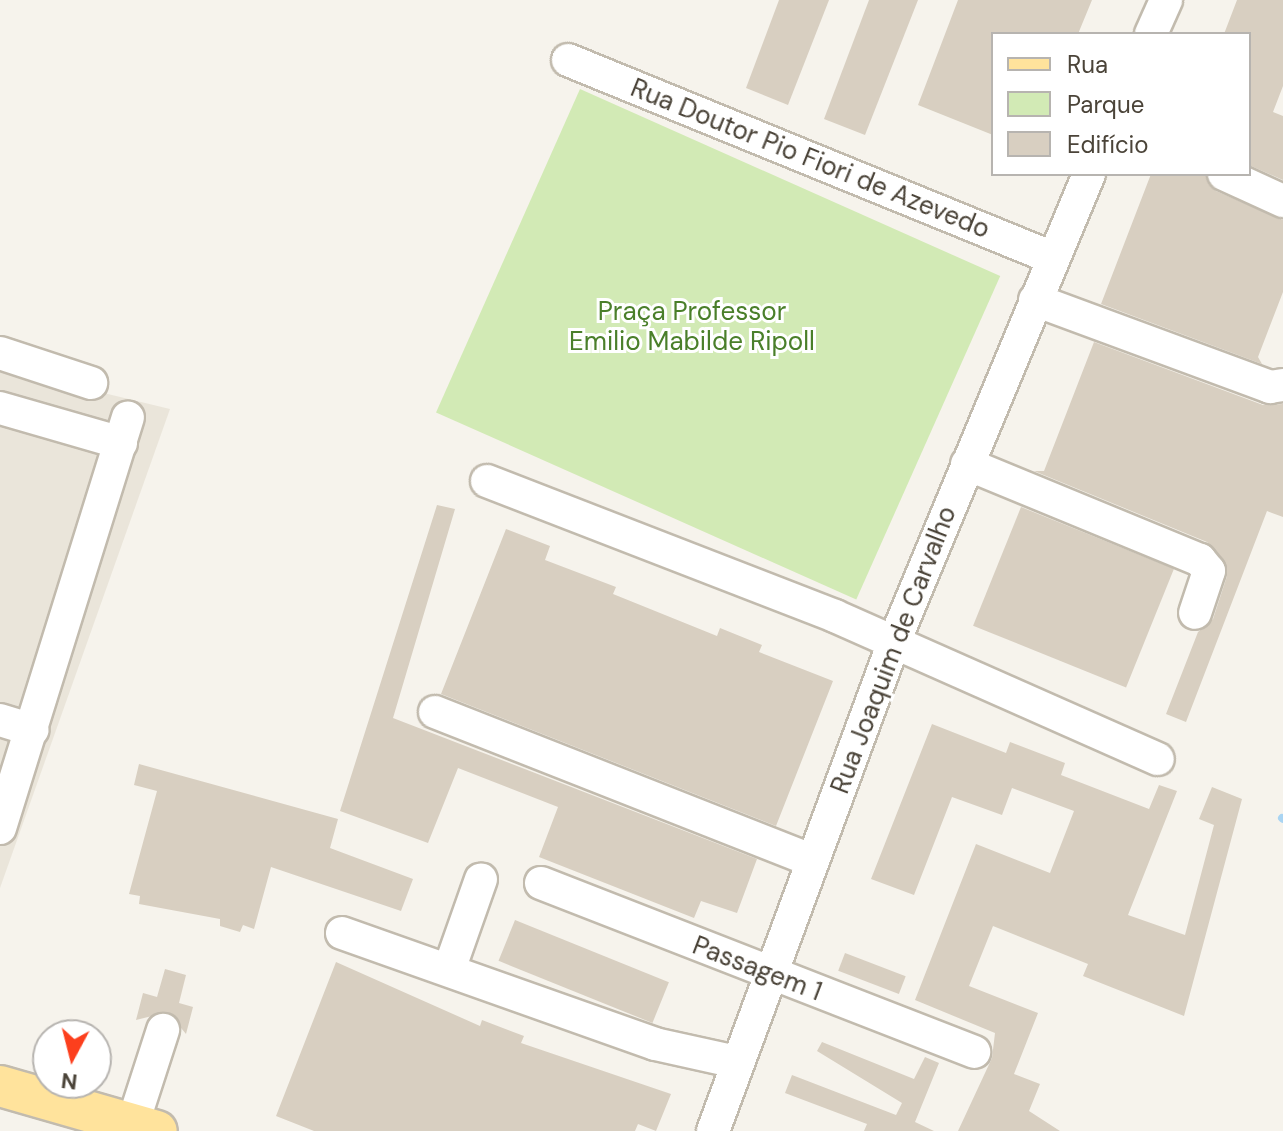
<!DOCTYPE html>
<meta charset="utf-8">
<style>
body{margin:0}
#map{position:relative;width:1283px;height:1131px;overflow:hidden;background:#f6f3ec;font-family:"DM Sans",sans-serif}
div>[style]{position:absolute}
.residential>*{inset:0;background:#eae5da}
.green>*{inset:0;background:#d2eab5;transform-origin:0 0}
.stream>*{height:8px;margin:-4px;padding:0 4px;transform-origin:4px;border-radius:4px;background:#a9d4f2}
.building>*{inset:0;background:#d8cfc1;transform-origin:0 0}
.roads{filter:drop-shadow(2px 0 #c2bbae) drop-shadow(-2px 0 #c2bbae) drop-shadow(0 2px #c2bbae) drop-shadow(0 -2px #c2bbae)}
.minor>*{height:32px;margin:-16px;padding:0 16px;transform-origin:16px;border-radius:16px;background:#fff}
.major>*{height:40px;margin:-20px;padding:0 20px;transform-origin:20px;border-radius:20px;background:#ffe39c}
span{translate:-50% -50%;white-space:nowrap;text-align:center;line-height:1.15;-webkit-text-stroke:6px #fff;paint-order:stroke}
.street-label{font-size:26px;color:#4b4439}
.park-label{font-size:26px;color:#4a7f2a}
.legend{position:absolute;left:991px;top:32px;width:260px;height:144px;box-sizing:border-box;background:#fff;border:2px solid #b7b4b0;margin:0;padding:10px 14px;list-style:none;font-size:24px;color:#4b4439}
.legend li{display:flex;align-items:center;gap:16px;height:40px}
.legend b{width:40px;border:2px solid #b7b4b0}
.north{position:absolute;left:32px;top:1019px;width:80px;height:80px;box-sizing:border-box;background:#fff;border:2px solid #b7b4b0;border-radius:50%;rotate:187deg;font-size:22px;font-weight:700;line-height:32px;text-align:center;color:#4b4439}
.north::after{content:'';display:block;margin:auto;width:28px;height:36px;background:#fc3f1d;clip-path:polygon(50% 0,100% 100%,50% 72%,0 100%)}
</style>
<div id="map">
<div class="residential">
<div style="clip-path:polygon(0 368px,170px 409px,0 888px)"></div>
</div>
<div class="green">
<div style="left:580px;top:89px;width:460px;height:354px;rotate:24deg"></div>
</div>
<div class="stream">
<div style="left:1282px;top:818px;width:1px;rotate:45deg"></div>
</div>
<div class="building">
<div style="clip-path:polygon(779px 0,829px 0,788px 105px,746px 88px)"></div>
<div style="clip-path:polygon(869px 0,918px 0,865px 135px,824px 119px)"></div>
<div style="clip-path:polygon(958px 0,1092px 0,1078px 34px,993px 34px,993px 135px,918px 105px)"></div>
<div style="clip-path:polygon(1237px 0,1283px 0,1283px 86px,1273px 112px,1283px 116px,1283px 180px,1249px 165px,1249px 34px,1224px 34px)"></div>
<div style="clip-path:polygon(1151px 174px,1205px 174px,1216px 191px,1283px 220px,1283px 292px,1258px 357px,1262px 364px,1101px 304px)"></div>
<div style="clip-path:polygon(1094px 342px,1263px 405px,1283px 404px,1283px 517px,1267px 511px,1186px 722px,1166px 714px,1198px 632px,1213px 619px,1227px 576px,1224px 560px,1207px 542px,1034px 471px,1044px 471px)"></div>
<div style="clip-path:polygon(437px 505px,455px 509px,393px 718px,757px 859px,737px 913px,701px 901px,694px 918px,539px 857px,558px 807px,458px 768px,428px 843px,340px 811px)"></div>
<div style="left:1021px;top:507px;width:165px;height:128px;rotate:22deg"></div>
<div style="clip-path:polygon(506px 529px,550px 546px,545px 560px,616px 587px,613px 594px,717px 636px,720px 628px,762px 645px,759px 652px,833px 681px,776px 826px,441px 694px)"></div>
<div style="clip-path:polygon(932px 724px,1006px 753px,1010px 742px,1065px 763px,1061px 775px,1149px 809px,1159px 785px,1177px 791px,1128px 915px,1185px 935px,1214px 825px,1199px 819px,1212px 787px,1242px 799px,1184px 1016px,1083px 976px,1088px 964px,993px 926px,969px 986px,1038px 1013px,1014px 1074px,1040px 1084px,1029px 1111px,1060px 1131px,958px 1131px,992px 1058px,995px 1033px,915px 1000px,976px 844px,1050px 873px,1074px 811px,1012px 788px,1002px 815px,952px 797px,914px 895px,871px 879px)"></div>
<div style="clip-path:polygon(139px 764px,338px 819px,330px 848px,413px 879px,401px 911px,271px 867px,254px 929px,243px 925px,240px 932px,220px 926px,220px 919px,139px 904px,140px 896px,129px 894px,157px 791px,134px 785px)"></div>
<div style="left:515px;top:920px;width:166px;height:44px;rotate:22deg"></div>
<div style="left:845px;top:953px;width:65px;height:19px;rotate:21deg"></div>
<div style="clip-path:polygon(336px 962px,480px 1026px,482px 1020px,524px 1036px,521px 1043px,671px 1094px,656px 1131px,638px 1124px,635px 1131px,314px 1131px,276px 1116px)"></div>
<div style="clip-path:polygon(165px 969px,186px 975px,179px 1003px,193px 1007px,186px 1034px,168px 1012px,136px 1020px,143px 993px,157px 997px)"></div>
<div style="clip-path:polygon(822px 1042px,914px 1079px,925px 1057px,939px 1063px,915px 1122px,934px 1131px,864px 1131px,867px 1124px,785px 1093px,792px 1075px,896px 1115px,902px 1103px,817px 1051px)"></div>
</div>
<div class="roads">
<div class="minor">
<div style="left:1151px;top:34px;width:37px;rotate:-66deg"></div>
<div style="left:568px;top:60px;width:524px;rotate:22.21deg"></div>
<div style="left:1224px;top:174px;width:65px;rotate:24.6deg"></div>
<div style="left:1035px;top:300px;width:251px;rotate:20.3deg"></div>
<div style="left:1270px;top:387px;width:13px;rotate:-9deg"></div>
<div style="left:0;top:353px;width:96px;rotate:18.2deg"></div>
<div style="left:0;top:408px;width:126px;rotate:16.1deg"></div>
<div style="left:967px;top:464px;width:252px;rotate:22.4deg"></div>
<div style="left:1200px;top:560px;width:14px;rotate:51deg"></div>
<div style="left:1209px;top:571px;width:44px;rotate:108.4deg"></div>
<div style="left:487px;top:481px;width:373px;rotate:21.2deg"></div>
<div style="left:835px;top:616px;width:353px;rotate:23.9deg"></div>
<div style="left:435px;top:712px;width:406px;rotate:21.5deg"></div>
<div style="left:0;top:720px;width:34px;rotate:17deg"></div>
<div style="left:0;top:828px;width:430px;rotate:-72.7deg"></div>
<div style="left:541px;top:883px;width:465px;rotate:21.3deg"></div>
<div style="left:342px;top:933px;width:332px;rotate:19.5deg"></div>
<div style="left:655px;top:1044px;width:83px;rotate:12.5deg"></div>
<div style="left:449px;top:970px;width:96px;rotate:-70.6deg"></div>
<div style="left:133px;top:1123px;width:98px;rotate:-72.1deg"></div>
<div style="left:713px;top:1131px;width:521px;rotate:-69.69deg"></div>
<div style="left:894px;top:642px;width:507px;rotate:-67.38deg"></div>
</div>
<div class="major">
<div style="left:0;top:1086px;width:163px;rotate:16deg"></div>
</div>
</div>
<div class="street-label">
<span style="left:810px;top:159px;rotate:22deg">Rua Doutor Pio Fiori de Azevedo</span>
<span style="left:894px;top:650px;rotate:-69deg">Rua Joaquim de Carvalho</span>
<span style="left:757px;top:969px;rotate:21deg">Passagem 1</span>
</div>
<div class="park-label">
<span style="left:692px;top:327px">Praça Professor<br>Emilio Mabilde Ripoll</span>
</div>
<ul class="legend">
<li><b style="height:10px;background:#ffe39c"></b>Rua</li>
<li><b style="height:22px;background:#d2eab5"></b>Parque</li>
<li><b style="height:22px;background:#d8cfc1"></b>Edifício</li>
</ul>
<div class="north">N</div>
</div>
